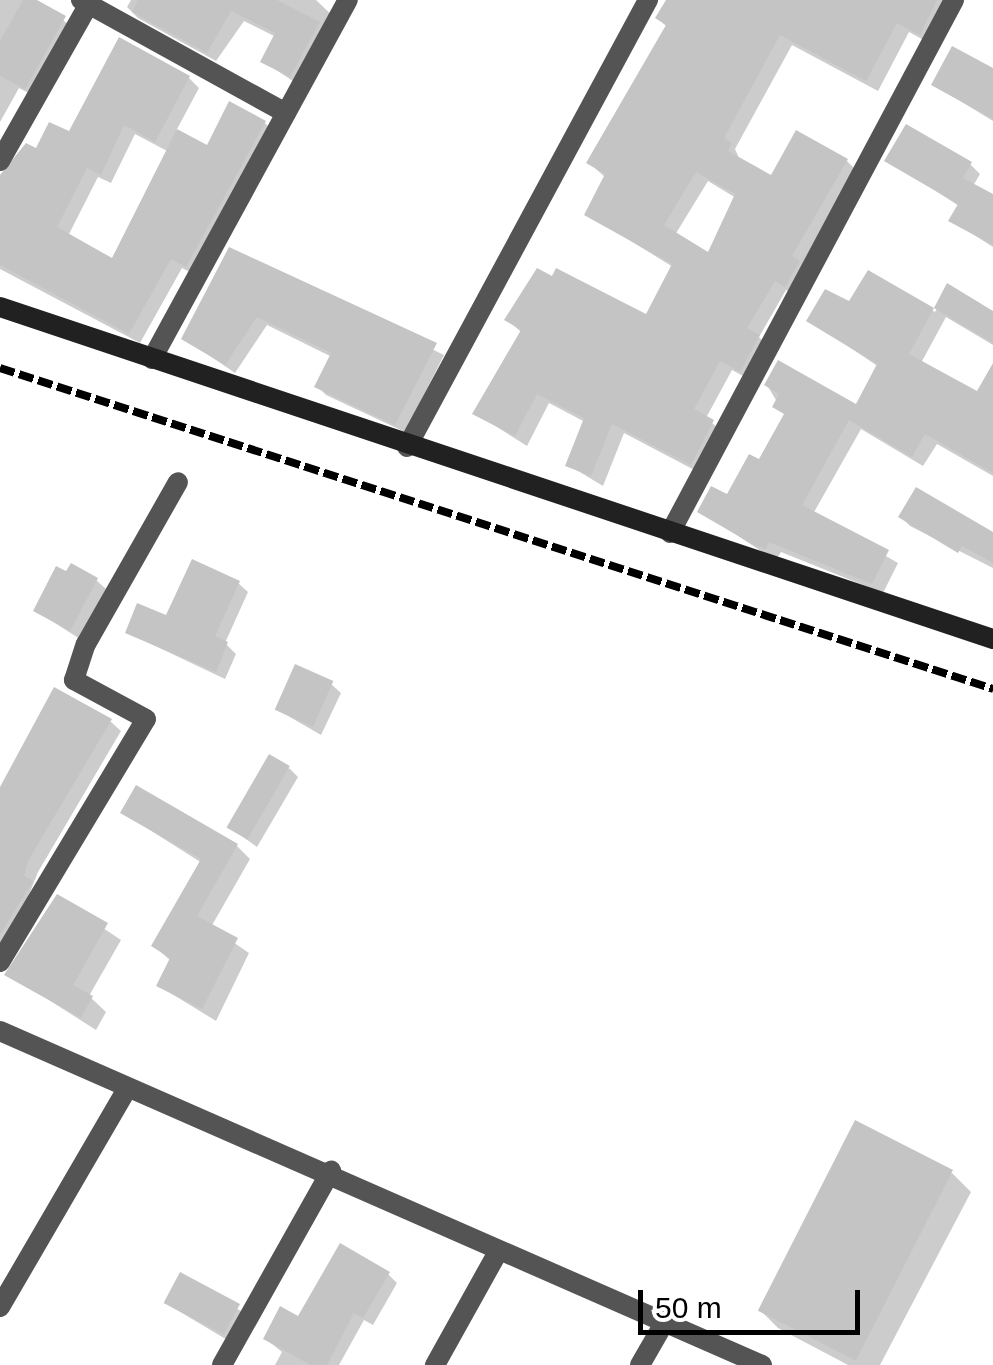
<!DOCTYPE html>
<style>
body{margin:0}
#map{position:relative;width:993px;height:1365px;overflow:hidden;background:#fff;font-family:Helvetica,sans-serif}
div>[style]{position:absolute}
.shadow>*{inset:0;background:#0003;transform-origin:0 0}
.building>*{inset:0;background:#c4c4c4;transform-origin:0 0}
.street>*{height:20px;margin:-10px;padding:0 10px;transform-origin:10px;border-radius:10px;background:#545454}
.secondary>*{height:20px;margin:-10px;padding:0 10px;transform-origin:10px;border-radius:10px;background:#212121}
.rail>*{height:8px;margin-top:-4px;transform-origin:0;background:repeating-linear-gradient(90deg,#000 0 15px,transparent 0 20px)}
span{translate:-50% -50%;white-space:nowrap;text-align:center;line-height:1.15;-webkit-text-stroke:8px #fff;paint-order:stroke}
.scale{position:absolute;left:638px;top:1290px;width:222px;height:45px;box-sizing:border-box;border:5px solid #000;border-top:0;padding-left:12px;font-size:30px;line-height:35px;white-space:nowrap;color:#000;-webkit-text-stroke:8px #fff;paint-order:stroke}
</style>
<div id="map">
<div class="shadow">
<div style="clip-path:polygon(0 0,30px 0,75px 28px,36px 97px,19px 88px,0 122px)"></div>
<div style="clip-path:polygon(131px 0,316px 0,338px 21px,302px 87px,264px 62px,276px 37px,244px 21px,216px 61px,138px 18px,127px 7px)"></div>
<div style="clip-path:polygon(evenodd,668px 0,951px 0,931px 44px,909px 32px,878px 91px,792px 45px,735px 149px,740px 160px,772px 178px,847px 161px,858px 172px,797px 297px,786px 290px,759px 337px,770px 348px,752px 381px,732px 370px,706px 418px,724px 433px,702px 474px,624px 433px,603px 486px,568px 465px,585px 422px,549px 403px,527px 446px,475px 413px,522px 333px,507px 319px,647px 318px,673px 267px,587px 214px,606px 178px,589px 163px,667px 27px,658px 18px,668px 0,708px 181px,736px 198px,709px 255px,675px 235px,708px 181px)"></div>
<div style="clip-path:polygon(993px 70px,993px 121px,934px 85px)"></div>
<div style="clip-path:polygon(evenodd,189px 78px,199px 88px,176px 131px,208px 148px,265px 123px,275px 133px,197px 276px,182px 268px,140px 343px,0 269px,0 175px,189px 78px,135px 134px,169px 152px,113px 261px,68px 236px,98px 177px,111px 183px,135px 134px)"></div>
<div style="clip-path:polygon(888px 160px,970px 164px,980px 174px,973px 186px,993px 197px,993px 247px,952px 221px,959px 206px)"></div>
<div style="clip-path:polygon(230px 250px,444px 355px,405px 432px,326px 395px,317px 386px,332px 357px,267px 325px,235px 373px,184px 338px)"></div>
<div style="clip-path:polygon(869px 274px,935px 312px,948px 286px,993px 314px,993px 345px,946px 317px,921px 363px,978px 395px,993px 368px,993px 476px,937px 444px,923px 466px,861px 429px,813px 514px,898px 563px,883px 593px,781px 552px,777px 558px,767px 555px,700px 511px,728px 498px,760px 462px,786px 417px,767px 385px,857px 408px,879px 367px,809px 320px,849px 304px)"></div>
<div style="clip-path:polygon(901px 517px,993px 535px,993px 568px,910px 526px)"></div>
<div style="clip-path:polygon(96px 580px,106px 589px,80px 639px,36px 611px)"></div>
<div style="clip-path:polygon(238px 583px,248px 592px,225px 643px,236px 654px,225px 679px,128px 633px)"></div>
<div style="clip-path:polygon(331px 684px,341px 693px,321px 735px,276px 709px)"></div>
<div style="clip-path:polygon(110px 721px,121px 731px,38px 872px,0 967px,0 791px)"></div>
<div style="clip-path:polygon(289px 768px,298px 777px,257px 847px,229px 827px)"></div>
<div style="clip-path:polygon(123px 813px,237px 846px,250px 859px,211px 927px,249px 953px,216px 1021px,159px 986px,171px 961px,154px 946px,202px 863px)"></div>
<div style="clip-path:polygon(58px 898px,121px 940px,89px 996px,106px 1012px,96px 1030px,8px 974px)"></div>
<div style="clip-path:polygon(952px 1173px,971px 1192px,880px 1365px,848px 1365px,778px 1328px,759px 1309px)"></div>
<div style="clip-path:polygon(388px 1274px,397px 1283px,373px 1325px,364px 1320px,339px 1365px,275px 1365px,282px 1352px,266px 1339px)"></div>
<div style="left:181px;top:1275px;width:79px;height:32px;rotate:31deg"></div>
</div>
<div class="building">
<div style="clip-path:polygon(23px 0,37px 0,66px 16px,25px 89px,0 76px,0 41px)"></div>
<div style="clip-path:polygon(138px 0,277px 0,320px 22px,290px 77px,260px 62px,275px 33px,231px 11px,207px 53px,132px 12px)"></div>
<div style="clip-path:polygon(evenodd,666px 0,937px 0,920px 35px,897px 23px,866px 81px,780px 35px,724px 138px,732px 143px,728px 151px,771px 175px,796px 130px,848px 159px,792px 256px,800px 261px,785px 287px,775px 281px,747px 328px,760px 335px,740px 372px,720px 361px,694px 409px,714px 420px,691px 465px,612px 424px,591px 476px,565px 466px,584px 418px,537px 394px,515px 436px,472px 414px,521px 330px,504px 320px,537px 268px,552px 276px,556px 268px,646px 314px,672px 264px,584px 215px,605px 174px,586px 163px,666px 25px,655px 18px,666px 0,696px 172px,735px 194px,708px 252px,664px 225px,696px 172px)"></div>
<div style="clip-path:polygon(119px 37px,190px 76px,155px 142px,124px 125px,101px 175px,87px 168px,57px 227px,112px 258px,177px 129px,207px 145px,229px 101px,266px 121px,186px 267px,171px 259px,129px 334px,0 265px,0 175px,26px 143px,36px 148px,49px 122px,69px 131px)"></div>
<div style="clip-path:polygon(952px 46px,993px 68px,993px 119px,931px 85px)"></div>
<div style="clip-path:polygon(906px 124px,972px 162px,963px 178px,993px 194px,993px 245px,948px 221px,958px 204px,884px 161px)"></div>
<div style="clip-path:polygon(229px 247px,437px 343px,395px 425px,314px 387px,331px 353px,257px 317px,225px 365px,181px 339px)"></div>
<div style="clip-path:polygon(868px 270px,934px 308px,909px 354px,977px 391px,993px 363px,993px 473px,925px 434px,912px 457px,849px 420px,802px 505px,889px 550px,872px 584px,769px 542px,766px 549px,754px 545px,697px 512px,711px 486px,727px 494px,749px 454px,759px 459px,784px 414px,772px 407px,779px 394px,764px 385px,778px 360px,856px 404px,877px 364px,806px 321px,825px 289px,849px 301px)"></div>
<div style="clip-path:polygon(947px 283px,993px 311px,993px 343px,934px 308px)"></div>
<div style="clip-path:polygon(916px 487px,993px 532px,993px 563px,962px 546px,958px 553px,898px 517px)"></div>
<div style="clip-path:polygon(192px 559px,240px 581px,215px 636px,228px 642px,216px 672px,125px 633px,137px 603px,166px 615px)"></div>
<div style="clip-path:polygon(71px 563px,98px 578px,70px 631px,33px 611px,56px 566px,66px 571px)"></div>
<div style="left:295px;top:664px;width:42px;height:50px;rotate:24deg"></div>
<div style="clip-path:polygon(54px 687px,112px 719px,28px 861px,24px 876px,33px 881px,0 935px,0 787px)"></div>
<div style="left:269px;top:754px;width:24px;height:85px;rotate:30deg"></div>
<div style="clip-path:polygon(136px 785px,238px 844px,197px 916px,238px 938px,202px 1009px,156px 986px,170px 958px,151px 946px,201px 859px,120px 813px)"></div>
<div style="clip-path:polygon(57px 894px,108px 923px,73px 985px,93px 996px,81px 1018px,4px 975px)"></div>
<div style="left:855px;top:1120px;width:110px;height:214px;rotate:27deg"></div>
<div style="clip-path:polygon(340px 1243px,390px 1272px,363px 1318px,354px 1313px,327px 1365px,311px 1365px,263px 1339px,280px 1306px,298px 1316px)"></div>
<div style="left:180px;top:1272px;width:68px;height:35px;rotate:28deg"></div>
</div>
<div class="street">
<div style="left:81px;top:0;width:234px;rotate:28.9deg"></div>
<div style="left:0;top:161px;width:185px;rotate:-60.5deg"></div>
<div style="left:152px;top:359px;width:409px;rotate:-61.4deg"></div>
<div style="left:407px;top:447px;width:508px;rotate:-61.67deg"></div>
<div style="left:670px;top:533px;width:604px;rotate:-61.95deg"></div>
<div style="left:0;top:962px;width:283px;rotate:-59deg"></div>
<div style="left:146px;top:719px;width:82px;rotate:-151.6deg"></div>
<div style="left:74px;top:680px;width:38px;rotate:-72deg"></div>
<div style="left:86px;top:644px;width:186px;rotate:-60.4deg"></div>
<div style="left:0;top:1031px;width:832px;rotate:23.67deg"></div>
<div style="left:0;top:1307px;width:252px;rotate:-59.8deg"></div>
<div style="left:222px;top:1365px;width:223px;rotate:-60.7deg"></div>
<div style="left:435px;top:1365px;width:129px;rotate:-60.9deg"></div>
<div style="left:640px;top:1365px;width:46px;rotate:-60.1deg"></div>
</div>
<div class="secondary">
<div style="left:0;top:307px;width:1047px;rotate:18.49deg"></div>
</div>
<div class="rail">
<div style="left:0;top:368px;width:1044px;rotate:17.91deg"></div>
</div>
<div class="scale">50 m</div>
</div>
